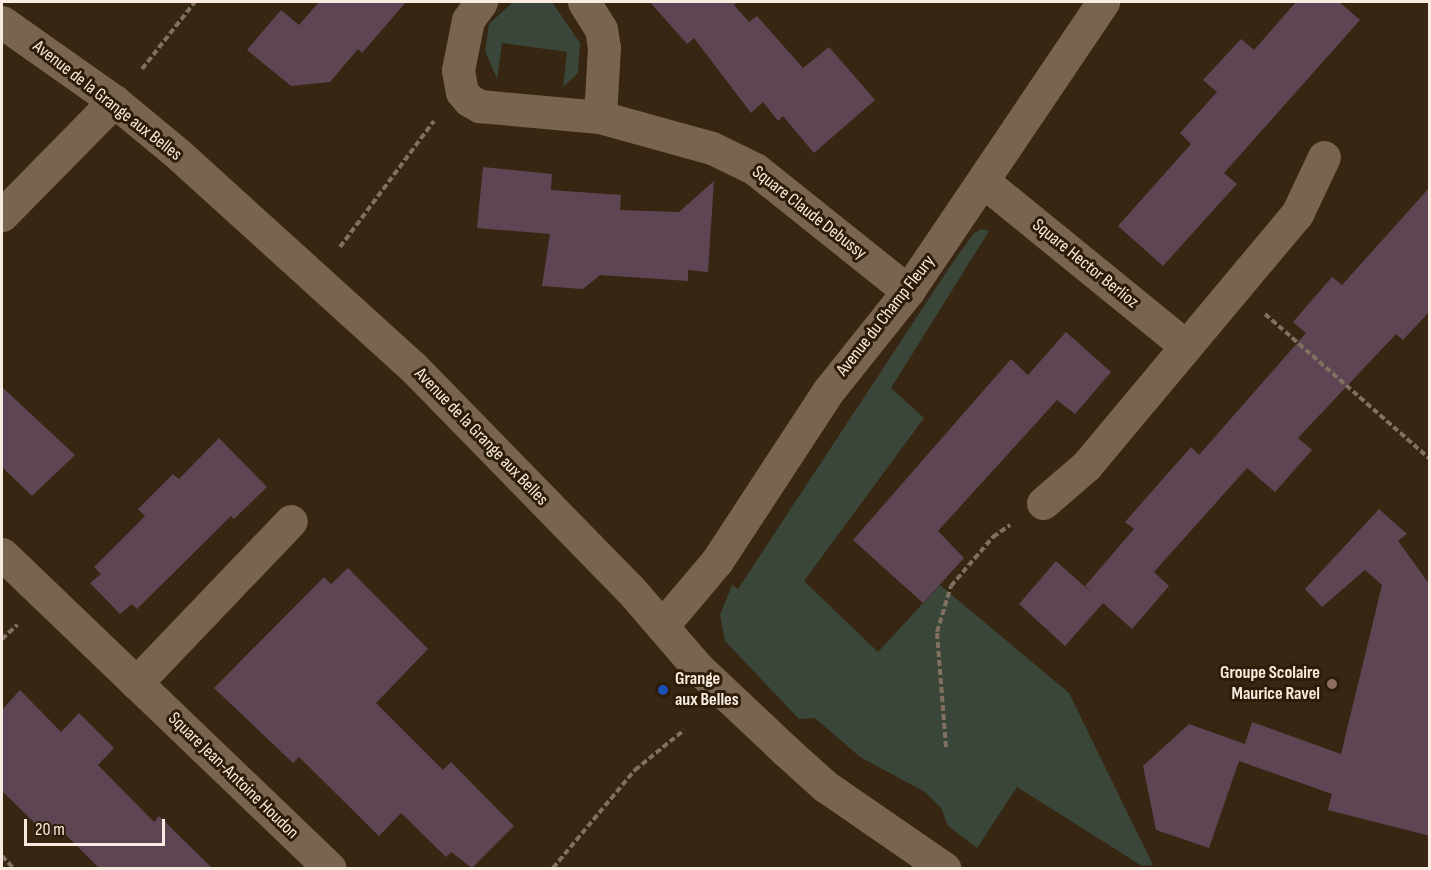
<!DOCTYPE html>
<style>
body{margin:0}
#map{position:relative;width:1431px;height:870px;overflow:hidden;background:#372612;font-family:"Sofia Sans Condensed",sans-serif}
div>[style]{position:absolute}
.green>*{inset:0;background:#394639}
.building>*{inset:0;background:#5e4554}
.path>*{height:4px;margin-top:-2px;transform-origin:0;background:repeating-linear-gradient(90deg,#7f705f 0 6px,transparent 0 9px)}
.street>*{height:33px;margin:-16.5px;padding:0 16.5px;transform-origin:16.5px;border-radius:16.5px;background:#79654f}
.dots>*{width:16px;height:16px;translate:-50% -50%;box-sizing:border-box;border:3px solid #2d1d08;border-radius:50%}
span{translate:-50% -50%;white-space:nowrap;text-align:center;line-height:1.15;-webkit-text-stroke:6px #2d1d08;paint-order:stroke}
.street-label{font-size:18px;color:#f7ecdf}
.poi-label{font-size:18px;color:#f7ecdf;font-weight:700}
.right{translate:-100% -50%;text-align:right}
.left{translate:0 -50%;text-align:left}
.frame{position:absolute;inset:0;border:3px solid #f7ecdf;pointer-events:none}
.scale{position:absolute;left:24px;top:819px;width:141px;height:27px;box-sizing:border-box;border:3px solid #f7ecdf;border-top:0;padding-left:8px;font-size:18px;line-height:21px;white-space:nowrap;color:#f7ecdf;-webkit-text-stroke:4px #2d1d08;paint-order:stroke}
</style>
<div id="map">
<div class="green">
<div style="clip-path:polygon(513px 2px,552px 2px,580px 43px,578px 73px,563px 87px,567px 52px,502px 43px,497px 79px,485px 51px,489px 24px)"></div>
<div style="clip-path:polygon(981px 229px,989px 231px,891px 388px,924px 418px,804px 581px,878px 652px,940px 585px,1069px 693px,1153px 865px,1142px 866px,1017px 787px,977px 848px,948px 826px,941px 808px,925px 792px,860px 757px,815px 718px,799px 719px,725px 641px,720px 615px,732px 585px,738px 589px,949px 268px,973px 234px)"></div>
</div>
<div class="building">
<div style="clip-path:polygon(319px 2px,406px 2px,362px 53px,358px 49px,330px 82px,291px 86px,247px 50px,281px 10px,299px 25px)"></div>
<div style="clip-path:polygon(650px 2px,738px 2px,734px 5px,749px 22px,757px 16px,803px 68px,829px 47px,875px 100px,814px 153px,783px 116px,778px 121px,763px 102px,751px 113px,694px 38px,687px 44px)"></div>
<div style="clip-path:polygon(1296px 2px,1339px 2px,1360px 20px,1224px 173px,1237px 184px,1163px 266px,1118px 226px,1191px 144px,1180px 133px,1217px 92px,1203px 80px,1241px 39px,1254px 50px)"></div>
<div style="clip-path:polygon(483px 167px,552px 174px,551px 190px,621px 195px,620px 210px,679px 212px,714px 181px,708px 272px,688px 270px,688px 281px,600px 275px,583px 289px,542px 286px,550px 234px,477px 228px)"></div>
<div style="clip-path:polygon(1430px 187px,1430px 311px,1403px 340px,1396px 334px,1298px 438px,1312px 450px,1275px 492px,1247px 468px,1154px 572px,1169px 586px,1132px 629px,1103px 603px,1065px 646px,1019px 604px,1056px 561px,1093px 594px,1085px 586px,1134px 529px,1125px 522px,1191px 447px,1199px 455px,1306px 333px,1293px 322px,1332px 277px,1342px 285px)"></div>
<div style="clip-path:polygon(1066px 332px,1111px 372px,1075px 414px,1057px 400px,938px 531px,964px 558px,923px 603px,853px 540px,1011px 359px,1028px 375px)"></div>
<div style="clip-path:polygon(2px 387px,75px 455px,32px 496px,2px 467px)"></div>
<div style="clip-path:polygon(219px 438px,267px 487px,234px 519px,231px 516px,137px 609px,132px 604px,120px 614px,90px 583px,101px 574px,94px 567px,145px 516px,138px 509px,173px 474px,179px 479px)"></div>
<div style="clip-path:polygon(1379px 509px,1407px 534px,1398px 541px,1430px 585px,1430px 836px,1328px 810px,1332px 794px,1239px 761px,1209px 848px,1156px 830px,1143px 766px,1189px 724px,1245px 744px,1252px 722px,1341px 754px,1382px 585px,1365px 570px,1322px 607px,1305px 589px)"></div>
<div style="clip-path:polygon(348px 568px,428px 649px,376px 703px,443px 770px,451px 762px,514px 826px,472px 868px,451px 852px,446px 857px,401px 813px,379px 836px,299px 757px,293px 763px,214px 688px,324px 577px,331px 584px)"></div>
<div style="clip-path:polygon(20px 690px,61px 732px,79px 713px,114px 748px,98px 765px,154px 822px,159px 816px,212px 868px,99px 868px,59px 828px,49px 837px,2px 791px,2px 710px)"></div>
</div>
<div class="path">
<div style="left:142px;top:69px;width:85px;rotate:-51.7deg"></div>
<div style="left:340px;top:247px;width:157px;rotate:-53.3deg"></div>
<div style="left:1265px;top:314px;width:220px;rotate:41.3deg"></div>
<div style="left:2px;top:639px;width:21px;rotate:-43deg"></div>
<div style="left:946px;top:747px;width:115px;rotate:-94.5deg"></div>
<div style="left:937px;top:632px;width:48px;rotate:-73.1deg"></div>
<div style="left:951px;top:586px;width:65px;rotate:-49.4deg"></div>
<div style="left:993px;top:537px;width:21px;rotate:-35deg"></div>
<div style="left:2px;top:856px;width:16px;rotate:47deg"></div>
<div style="left:553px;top:868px;width:128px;rotate:-50.1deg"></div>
<div style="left:635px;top:770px;width:63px;rotate:-39.2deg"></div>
</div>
<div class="street">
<div style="left:481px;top:2px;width:22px;rotate:126deg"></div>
<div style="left:468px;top:20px;width:51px;rotate:101.3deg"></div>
<div style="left:458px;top:70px;width:22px;rotate:80deg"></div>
<div style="left:462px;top:92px;width:11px;rotate:49deg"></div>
<div style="left:469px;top:100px;width:12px;rotate:31deg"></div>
<div style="left:479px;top:106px;width:121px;rotate:5.2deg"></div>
<div style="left:600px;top:117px;width:116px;rotate:15.5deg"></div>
<div style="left:712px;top:148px;width:48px;rotate:26deg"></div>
<div style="left:755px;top:169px;width:196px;rotate:38.6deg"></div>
<div style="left:584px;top:2px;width:32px;rotate:58deg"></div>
<div style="left:601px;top:29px;width:18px;rotate:81deg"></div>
<div style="left:604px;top:47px;width:70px;rotate:93.3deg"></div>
<div style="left:2px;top:22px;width:137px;rotate:35.2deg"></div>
<div style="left:114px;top:101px;width:83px;rotate:39.6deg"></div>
<div style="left:178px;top:154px;width:317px;rotate:42.2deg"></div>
<div style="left:413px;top:367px;width:310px;rotate:45.7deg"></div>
<div style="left:630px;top:589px;width:103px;rotate:49.3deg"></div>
<div style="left:697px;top:667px;width:121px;rotate:43.3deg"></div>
<div style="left:785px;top:750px;width:54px;rotate:42deg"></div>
<div style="left:825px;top:786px;width:145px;rotate:34.6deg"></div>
<div style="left:984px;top:182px;width:260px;rotate:39.1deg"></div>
<div style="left:2px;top:215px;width:160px;rotate:-45.5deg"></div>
<div style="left:1043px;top:503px;width:57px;rotate:-40.7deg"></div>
<div style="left:1086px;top:466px;width:329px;rotate:-50.1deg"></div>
<div style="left:1297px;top:214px;width:63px;rotate:-64.7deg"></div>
<div style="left:2px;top:554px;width:454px;rotate:43.8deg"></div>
<div style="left:662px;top:626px;width:85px;rotate:-49.8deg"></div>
<div style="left:717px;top:561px;width:204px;rotate:-56.8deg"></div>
<div style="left:829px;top:390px;width:127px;rotate:-51.4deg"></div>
<div style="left:908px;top:291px;width:349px;rotate:-56deg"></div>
<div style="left:136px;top:683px;width:224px;rotate:-46.3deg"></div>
</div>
<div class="dots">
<div style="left:1332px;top:684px;background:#8d6e63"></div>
<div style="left:663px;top:690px;background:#1a4fb4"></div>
</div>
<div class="street-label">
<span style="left:107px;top:101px;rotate:38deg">Avenue de la Grange aux Belles</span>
<span style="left:809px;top:213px;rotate:38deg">Square Claude Debussy</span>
<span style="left:1085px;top:264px;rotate:39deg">Square Hector Berlioz</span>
<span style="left:886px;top:316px;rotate:-52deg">Avenue du Champ Fleury</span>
<span style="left:481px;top:437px;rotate:46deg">Avenue de la Grange aux Belles</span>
<span style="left:233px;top:776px;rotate:44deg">Square Jean-Antoine Houdon</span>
</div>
<div class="poi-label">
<span class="right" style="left:1320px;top:684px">Groupe Scolaire<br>Maurice Ravel</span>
<span class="left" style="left:675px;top:690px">Grange<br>aux Belles</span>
</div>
<div class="frame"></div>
<div class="scale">20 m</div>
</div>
